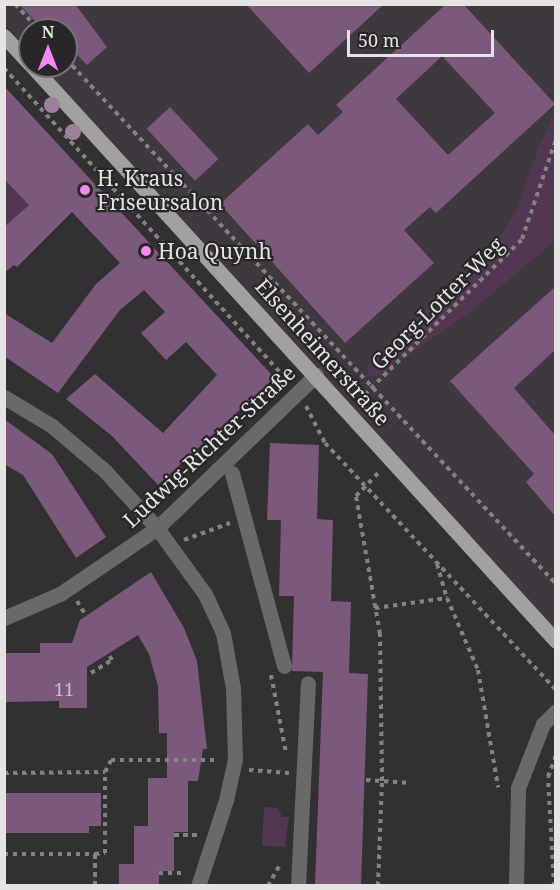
<!DOCTYPE html>
<meta charset="utf-8">
<style>
body{margin:0}
#map{position:relative;width:560px;height:890px;overflow:hidden;background:#333033;font-family:"Noto Serif",serif}
div>[style]{position:absolute}
.built>*{inset:0;background:#3f383f}
.green>*{inset:0;background:#513850}
.building>*{inset:0;background:#7b597a;transform-origin:0 0}
.path>*{height:4px;margin-top:-2px;transform-origin:0;background:repeating-linear-gradient(90deg,#858284 0 4.5px,transparent 0 9px)}
.minor>*{height:15px;margin:-7.5px;padding:0 7.5px;transform-origin:7.5px;border-radius:7.5px;background:#6a696a}
.major>*{height:15px;margin:-7.5px;padding:0 7.5px;transform-origin:7.5px;border-radius:7.5px;background:#a3a0a2}
.trees>*{width:16px;height:16px;margin:-8px;border-radius:50%;background:#9f7f9e}
.dots>*{width:16px;height:16px;translate:-50% -50%;box-sizing:border-box;border:3px solid #292629;border-radius:50%}
span{translate:-50% -50%;white-space:nowrap;text-align:center;line-height:1.15;-webkit-text-stroke:4.5px #292629;paint-order:stroke}
.number-label{font-size:18px;color:#cac0ca}
.number-label span{-webkit-text-stroke-width:0}
.poi-label{font-size:21px;color:#e5e3e4}
.left{translate:0 -50%;text-align:left}
.street-label{font-size:21px;color:#e5e3e4}
.frame{position:absolute;inset:0;border:6px solid #e5e3e4;pointer-events:none}
.north{position:absolute;left:18px;top:18px;width:60px;height:60px;box-sizing:border-box;background:#292629;border:2px solid #747274;border-radius:50%;rotate:0deg;font-size:16px;font-weight:700;line-height:24px;text-align:center;color:#e5e3e4}
.north::after{content:'';display:block;margin:auto;width:21px;height:27px;background:#f28af2;clip-path:polygon(50% 0,100% 100%,50% 72%,0 100%)}
.scale{position:absolute;left:347px;top:30px;width:147px;height:27px;box-sizing:border-box;border:3px solid #e5e3e4;border-top:0;padding-left:8px;font-size:18px;line-height:21px;white-space:nowrap;color:#e5e3e4;-webkit-text-stroke:4px #292629;paint-order:stroke}
</style>
<div id="map">
<div class="built">
<div style="clip-path:polygon(4px 5px,555px 5px,555px 638px,42px 66px,66px 66px,66px 30px,30px 30px,30px 53px,5px 24px)"></div>
</div>
<div class="green">
<div style="clip-path:polygon(555px 113px,555px 241px,469px 313px,378px 376px,368px 376px,368px 364px,499px 239px,518px 207px,537px 151px)"></div>
<div style="clip-path:polygon(4px 179px,49px 187px,4px 227px)"></div>
<div style="clip-path:polygon(264px 807px,278px 808px,282px 817px,289px 817px,285px 847px,262px 846px)"></div>
</div>
<div class="building">
<div style="clip-path:polygon(19px 4px,75px 4px,107px 47px,87px 65px,66px 43px,66px 30px,43px 30px)"></div>
<div style="clip-path:polygon(246px 4px,384px 4px,309px 73px)"></div>
<div style="clip-path:polygon(evenodd,446px 4px,463px 4px,555px 104px,436px 213px,430px 207px,404px 230px,434px 263px,345px 343px,220px 204px,308px 124px,318px 135px,343px 112px,336px 105px,446px 4px,442px 56px,495px 113px,448px 155px,396px 99px,442px 56px)"></div>
<div style="clip-path:polygon(4px 86px,271px 374px,271px 381px,158px 485px,112px 436px,66px 399px,95px 374px,163px 433px,217px 375px,186px 342px,166px 360px,141px 333px,165px 312px,144px 290px,120px 310px,58px 393px,4px 356px,4px 313px,52px 343px,96px 284px,120px 263px,72px 212px,17px 267px,14px 265px,4px 273px,4px 227px,29px 205px,4px 179px)"></div>
<div style="left:170px;top:107px;width:71px;height:32px;rotate:47deg"></div>
<div style="clip-path:polygon(555px 287px,555px 350px,514px 388px,555px 435px,555px 516px,526px 482px,534px 474px,450px 381px)"></div>
<div style="clip-path:polygon(4px 419px,52px 454px,106px 537px,76px 558px,23px 475px,4px 464px)"></div>
<div style="clip-path:polygon(270px 443px,319px 445px,317px 519px,333px 520px,331px 601px,351px 602px,349px 673px,368px 674px,361px 885px,315px 885px,323px 672px,292px 671px,294px 596px,279px 596px,281px 520px,267px 520px)"></div>
<div style="clip-path:polygon(151px 572px,184px 628px,197px 661px,207px 749px,203px 749px,198px 781px,188px 781px,188px 832px,174px 832px,174px 871px,159px 871px,159px 885px,119px 885px,119px 864px,134px 864px,134px 826px,148px 826px,148px 778px,167px 778px,167px 733px,159px 733px,158px 686px,149px 654px,138px 635px,87px 667px,87px 708px,59px 708px,59px 701px,4px 702px,4px 653px,40px 653px,40px 643px,72px 643px,80px 620px)"></div>
<div style="clip-path:polygon(4px 793px,101px 793px,101px 826px,89px 826px,89px 833px,4px 833px)"></div>
</div>
<div class="path">
<div style="left:15px;top:4px;width:35px;rotate:47deg"></div>
<div style="left:66px;top:59px;width:718px;rotate:46.97deg"></div>
<div style="left:4px;top:68px;width:423px;rotate:47.8deg"></div>
<div style="left:358px;top:401px;width:231px;rotate:-44.6deg"></div>
<div style="left:522px;top:239px;width:106px;rotate:-71.2deg"></div>
<div style="left:306px;top:406px;width:42px;rotate:62.8deg"></div>
<div style="left:325px;top:443px;width:338px;rotate:46.9deg"></div>
<div style="left:184px;top:540px;width:49px;rotate:-20.3deg"></div>
<div style="left:437px;top:564px;width:35px;rotate:74deg"></div>
<div style="left:447px;top:598px;width:78px;rotate:66.7deg"></div>
<div style="left:478px;top:670px;width:119px;rotate:80.3deg"></div>
<div style="left:77px;top:601px;width:17px;rotate:59deg"></div>
<div style="left:375px;top:608px;width:73px;rotate:-7.9deg"></div>
<div style="left:91px;top:673px;width:25px;rotate:-32deg"></div>
<div style="left:112px;top:660px;width:8px;rotate:-120deg"></div>
<div style="left:271px;top:675px;width:79px;rotate:79.1deg"></div>
<div style="left:249px;top:770px;width:40px;rotate:4.3deg"></div>
<div style="left:4px;top:773px;width:101px;rotate:-0.6deg"></div>
<div style="left:105px;top:772px;width:13px;rotate:-63deg"></div>
<div style="left:111px;top:760px;width:108px"></div>
<div style="left:366px;top:780px;width:45px;rotate:3.8deg"></div>
<div style="left:174px;top:835px;width:23px"></div>
<div style="left:4px;top:854px;width:91px"></div>
<div style="left:159px;top:873px;width:27px"></div>
<div style="left:95px;top:886px;width:32px;rotate:-90deg"></div>
<div style="left:95px;top:854px;width:10px;rotate:-6deg"></div>
<div style="left:105px;top:853px;width:81px;rotate:-90deg"></div>
<div style="left:268px;top:886px;width:26px;rotate:-61deg"></div>
<div style="left:378px;top:886px;width:105px;rotate:-87.8deg"></div>
<div style="left:382px;top:781px;width:147px;rotate:-90.8deg"></div>
<div style="left:380px;top:634px;width:140px;rotate:-99.9deg"></div>
<div style="left:356px;top:496px;width:33px;rotate:-46deg"></div>
<div style="left:554px;top:886px;width:109px;rotate:-93.2deg"></div>
<div style="left:548px;top:777px;width:23px;rotate:-70deg"></div>
</div>
<div class="minor">
<div style="left:4px;top:397px;width:56px;rotate:31.1deg"></div>
<div style="left:52px;top:426px;width:70px;rotate:40.3deg"></div>
<div style="left:105px;top:471px;width:77px;rotate:47.6deg"></div>
<div style="left:157px;top:528px;width:82px;rotate:54deg"></div>
<div style="left:205px;top:594px;width:43px;rotate:65.2deg"></div>
<div style="left:223px;top:633px;width:56px;rotate:79.7deg"></div>
<div style="left:233px;top:688px;width:71px;rotate:88.4deg"></div>
<div style="left:235px;top:759px;width:42px;rotate:102.4deg"></div>
<div style="left:226px;top:800px;width:90px;rotate:108deg"></div>
<div style="left:232px;top:473px;width:200px;rotate:74.9deg"></div>
<div style="left:4px;top:618px;width:61px;rotate:-23.2deg"></div>
<div style="left:60px;top:594px;width:117px;rotate:-34.2deg"></div>
<div style="left:157px;top:528px;width:221px;rotate:-43.9deg"></div>
<div style="left:298px;top:886px;width:203px;rotate:-87.2deg"></div>
<div style="left:516px;top:886px;width:98px;rotate:-88.8deg"></div>
<div style="left:518px;top:788px;width:69px;rotate:-68.7deg"></div>
<div style="left:543px;top:724px;width:18px;rotate:-45deg"></div>
</div>
<div class="major">
<div style="left:4px;top:36px;width:38px;rotate:47deg"></div>
<div style="left:32px;top:66px;width:778px;rotate:47.66deg"></div>
</div>
<div class="trees">
<div style="left:52px;top:105px"></div>
<div style="left:73px;top:132px"></div>
</div>
<div class="dots">
<div style="left:85px;top:190px;background:#f28af2"></div>
<div style="left:146px;top:251px;background:#f28af2"></div>
</div>
<div class="number-label">
<span style="left:64px;top:689px">11</span>
</div>
<div class="poi-label">
<span class="left" style="left:97px;top:190px">H. Kraus<br>Friseursalon</span>
<span class="left" style="left:158px;top:251px">Hoa Quynh</span>
</div>
<div class="street-label">
<span style="left:437px;top:303px;rotate:-45deg">Georg-Lotter-Weg</span>
<span style="left:323px;top:352px;rotate:48deg">Elsenheimerstraße</span>
<span style="left:209px;top:446px;rotate:-43deg">Ludwig-Richter-Straße</span>
</div>
<div class="frame"></div>
<div class="north">N</div>
<div class="scale">50 m</div>
</div>
